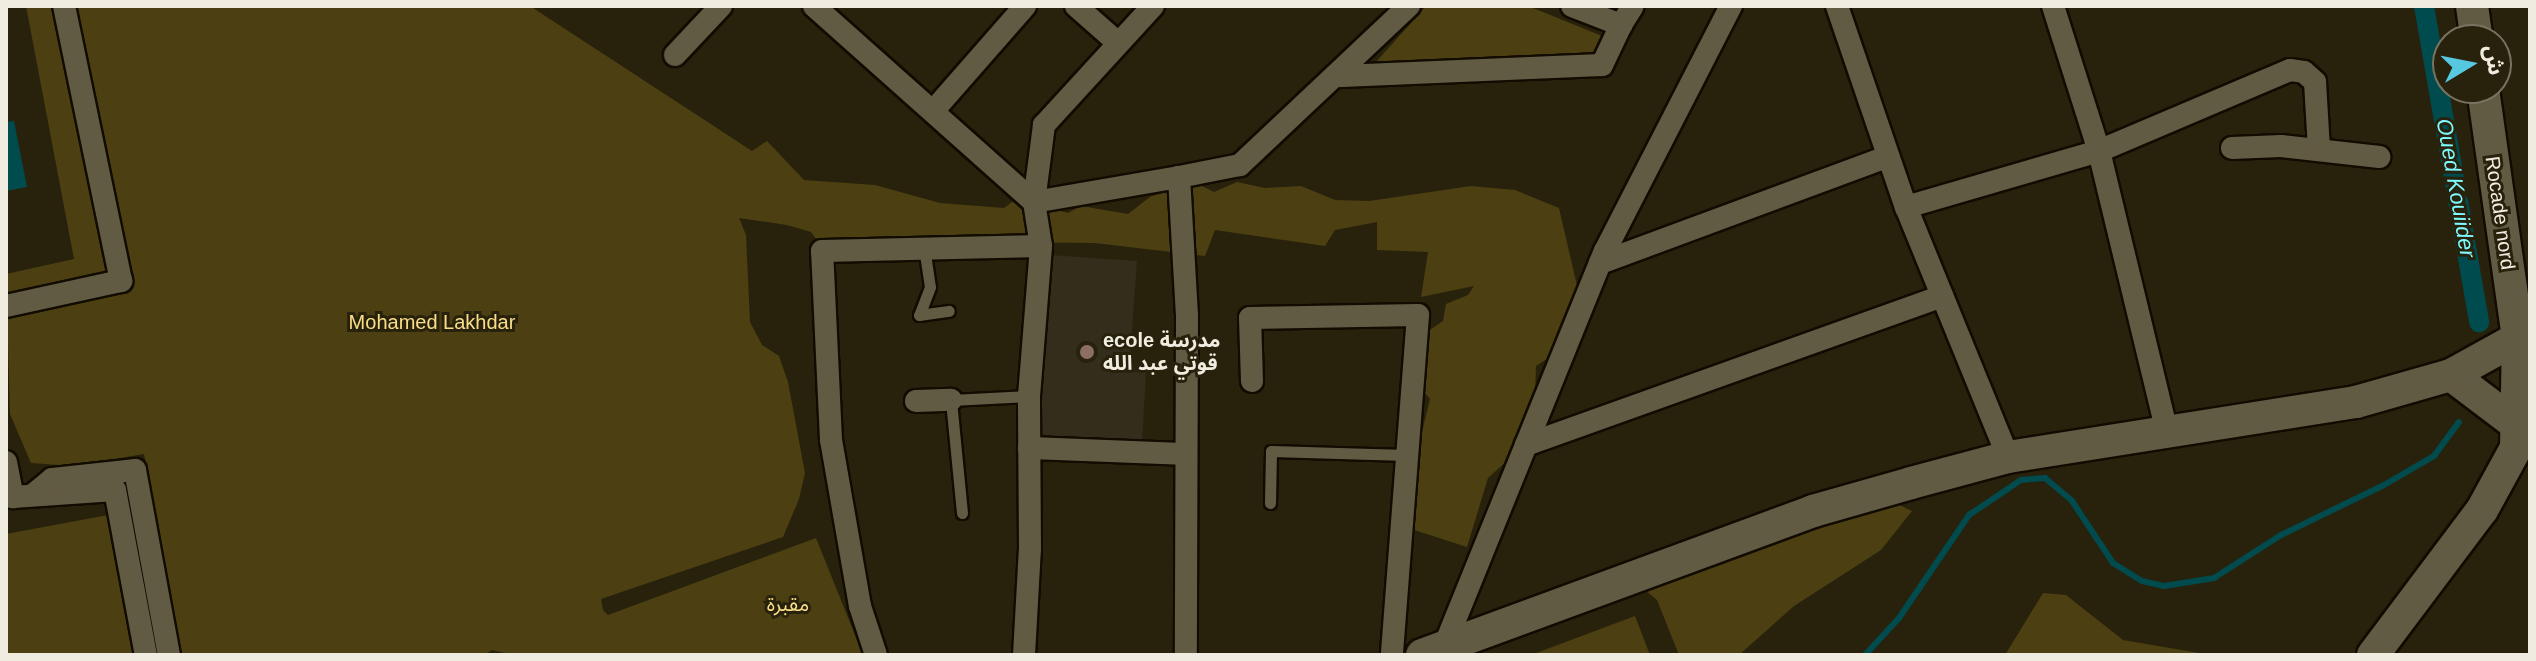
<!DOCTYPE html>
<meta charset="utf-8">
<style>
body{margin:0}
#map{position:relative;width:2536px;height:661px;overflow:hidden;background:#28220d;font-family:Helvetica,"Noto Sans Arabic",sans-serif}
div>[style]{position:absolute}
.education>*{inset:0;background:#332d1c}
.green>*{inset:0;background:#4c3f11}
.water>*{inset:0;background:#004b4e}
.stream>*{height:6px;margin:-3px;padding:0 3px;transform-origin:3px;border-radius:3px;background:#004b4e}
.canal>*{height:20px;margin:-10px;padding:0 10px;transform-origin:10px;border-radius:10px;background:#004b4e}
.roads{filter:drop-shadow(2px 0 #110b00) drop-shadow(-2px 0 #110b00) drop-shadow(0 2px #110b00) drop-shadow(0 -2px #110b00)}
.lane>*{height:11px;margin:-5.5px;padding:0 5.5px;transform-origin:5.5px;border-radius:5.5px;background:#625b44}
.street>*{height:22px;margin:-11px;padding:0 11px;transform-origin:11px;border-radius:11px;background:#625b44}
.secondary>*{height:32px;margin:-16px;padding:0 16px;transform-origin:16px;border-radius:16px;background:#625b44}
.dots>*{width:22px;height:22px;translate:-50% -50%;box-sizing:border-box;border:4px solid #28220d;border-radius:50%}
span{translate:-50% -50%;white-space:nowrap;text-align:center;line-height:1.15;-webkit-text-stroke:6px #28220d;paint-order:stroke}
.street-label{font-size:20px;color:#f0ecdf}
.park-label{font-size:20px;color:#f9de87}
.poi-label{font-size:20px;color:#f0ecdf;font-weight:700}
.left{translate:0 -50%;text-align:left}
.water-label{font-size:22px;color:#7ffafe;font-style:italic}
.frame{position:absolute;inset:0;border:8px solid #f0ecdf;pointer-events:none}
.north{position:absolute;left:2432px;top:24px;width:80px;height:80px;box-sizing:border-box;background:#28220d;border:2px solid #787361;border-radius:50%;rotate:80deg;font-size:22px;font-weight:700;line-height:32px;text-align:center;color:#f0ecdf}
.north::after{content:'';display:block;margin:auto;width:28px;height:36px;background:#56c9e1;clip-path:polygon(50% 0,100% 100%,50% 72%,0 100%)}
</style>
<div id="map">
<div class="education">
<div style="clip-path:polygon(1050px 255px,1137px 261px,1129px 371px,1146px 372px,1142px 442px,1078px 444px,1077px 437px,1038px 435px)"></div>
</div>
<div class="green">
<div style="clip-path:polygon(26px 6px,530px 6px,752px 151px,767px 141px,804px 180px,875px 185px,940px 203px,1004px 208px,1016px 199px,1068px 213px,1081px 206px,1128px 214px,1150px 197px,1194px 182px,1214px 192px,1237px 182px,1265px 188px,1301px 186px,1335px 200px,1369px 201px,1471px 186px,1515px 190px,1559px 208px,1578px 290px,1556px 353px,1536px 366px,1535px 398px,1509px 459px,1488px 478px,1467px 547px,1411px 529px,1412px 472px,1430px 399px,1413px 378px,1427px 332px,1443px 321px,1446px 304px,1468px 295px,1474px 286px,1421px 297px,1428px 252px,1377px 250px,1377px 222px,1335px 230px,1325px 246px,1215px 230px,1205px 256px,1095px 243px,817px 240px,811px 232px,787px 225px,739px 218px,746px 235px,750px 322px,762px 345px,779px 356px,788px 382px,805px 473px,799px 499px,783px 537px,601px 599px,603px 610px,608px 615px,816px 538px,863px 655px,501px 655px,505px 653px,492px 650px,484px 655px,182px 655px,144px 454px,74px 466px,31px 463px,10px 414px,6px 274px,74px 259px)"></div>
<div style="clip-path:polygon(1426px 6px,1528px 6px,1607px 38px,1603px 58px,1376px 62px)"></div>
<div style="clip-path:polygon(1882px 497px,1912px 511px,1881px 550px,1794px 606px,1739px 655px,1679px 655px,1657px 600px,1638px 584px)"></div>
<div style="clip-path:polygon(108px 515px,135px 655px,6px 655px,6px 534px)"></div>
<div style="clip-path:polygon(2043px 593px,2066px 595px,2123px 640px,2211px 655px,2005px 655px)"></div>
<div style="clip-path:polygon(1635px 616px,1650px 655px,1531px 655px)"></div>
</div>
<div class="water">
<div style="clip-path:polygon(14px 121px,27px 187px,6px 191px,6px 122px)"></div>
</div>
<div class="stream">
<div style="left:1865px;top:655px;width:50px;rotate:-47.4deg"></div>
<div style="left:1899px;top:618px;width:125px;rotate:-55.8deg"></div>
<div style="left:1969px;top:515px;width:63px;rotate:-33.9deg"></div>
<div style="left:2021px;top:480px;width:24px;rotate:-5deg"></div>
<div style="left:2045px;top:478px;width:35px;rotate:40deg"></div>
<div style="left:2072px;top:501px;width:74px;rotate:56.5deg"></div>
<div style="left:2113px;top:563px;width:34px;rotate:32deg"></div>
<div style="left:2142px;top:581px;width:23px;rotate:13deg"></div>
<div style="left:2164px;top:586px;width:51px;rotate:-9.1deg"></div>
<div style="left:2214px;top:578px;width:80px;rotate:-32.7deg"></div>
<div style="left:2281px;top:535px;width:114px;rotate:-25.9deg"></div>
<div style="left:2384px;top:485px;width:58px;rotate:-30.1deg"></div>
<div style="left:2434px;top:456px;width:42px;rotate:-53.7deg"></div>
</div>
<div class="canal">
<div style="left:2424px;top:6px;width:321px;rotate:80.1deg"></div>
</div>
<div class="roads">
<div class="lane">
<div style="left:924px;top:247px;width:40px;rotate:81.5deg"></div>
<div style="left:930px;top:287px;width:30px;rotate:111deg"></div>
<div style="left:919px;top:315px;width:30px;rotate:-8deg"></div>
<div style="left:1270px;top:503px;width:52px;rotate:-88.9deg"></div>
<div style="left:1271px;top:451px;width:135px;rotate:1.7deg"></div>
<div style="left:962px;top:513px;width:114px;rotate:-95.6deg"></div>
<div style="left:951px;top:400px;width:78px;rotate:-2.9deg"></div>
</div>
<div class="street">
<div style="left:814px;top:6px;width:295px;rotate:41.7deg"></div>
<div style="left:1076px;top:6px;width:56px;rotate:41.4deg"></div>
<div style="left:1572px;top:6px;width:53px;rotate:21.2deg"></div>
<div style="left:1621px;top:25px;width:22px;rotate:-58deg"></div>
<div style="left:1837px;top:6px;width:213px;rotate:71.1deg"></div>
<div style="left:1906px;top:207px;width:270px;rotate:67.8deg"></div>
<div style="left:2053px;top:6px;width:152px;rotate:72.4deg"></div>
<div style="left:2099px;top:151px;width:290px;rotate:76.4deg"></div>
<div style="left:675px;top:55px;width:67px;rotate:-46.8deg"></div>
<div style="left:1341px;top:76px;width:261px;rotate:-2.4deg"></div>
<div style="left:1602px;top:65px;width:44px;rotate:-64.6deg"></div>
<div style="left:934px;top:110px;width:138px;rotate:-48.8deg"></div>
<div style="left:2232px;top:148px;width:49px;rotate:-2.3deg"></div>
<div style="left:2281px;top:146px;width:99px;rotate:6.4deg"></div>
<div style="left:1179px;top:177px;width:62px;rotate:-11.1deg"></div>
<div style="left:1240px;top:165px;width:232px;rotate:-43.3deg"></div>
<div style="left:1034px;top:202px;width:147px;rotate:-9.8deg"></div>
<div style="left:1179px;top:177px;width:138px;rotate:86.7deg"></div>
<div style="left:1187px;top:315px;width:340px;rotate:90.2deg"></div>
<div style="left:1906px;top:207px;width:201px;rotate:-16.2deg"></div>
<div style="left:2099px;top:151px;width:207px;rotate:-23deg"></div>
<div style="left:2290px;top:70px;width:14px;rotate:8deg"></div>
<div style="left:2304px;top:72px;width:15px;rotate:42deg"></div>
<div style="left:2315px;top:82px;width:67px;rotate:86.6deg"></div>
<div style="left:1600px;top:263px;width:306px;rotate:-20.3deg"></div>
<div style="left:6px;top:306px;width:118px;rotate:-12.3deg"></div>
<div style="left:121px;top:281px;width:281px;rotate:-101.7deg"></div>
<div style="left:1252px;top:381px;width:63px;rotate:-91.8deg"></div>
<div style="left:1250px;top:318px;width:168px;rotate:-1deg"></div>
<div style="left:1418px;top:315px;width:341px;rotate:94.4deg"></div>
<div style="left:916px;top:401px;width:35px;rotate:-2deg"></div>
<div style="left:1526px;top:445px;width:442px;rotate:-19.7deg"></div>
<div style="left:1029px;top:448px;width:155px;rotate:2.2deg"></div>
<div style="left:6px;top:462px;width:36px;rotate:79deg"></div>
<div style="left:13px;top:497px;width:102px;rotate:-3.9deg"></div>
<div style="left:115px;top:490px;width:168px;rotate:79.4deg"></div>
<div style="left:35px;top:493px;width:22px;rotate:-39deg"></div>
<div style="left:52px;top:479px;width:83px;rotate:-6.2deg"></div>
<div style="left:135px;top:470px;width:188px;rotate:79.6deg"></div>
<div style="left:1444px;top:647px;width:427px;rotate:-67.9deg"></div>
<div style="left:1605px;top:251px;width:276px;rotate:-62.8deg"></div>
<div style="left:876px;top:655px;width:52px;rotate:-108.1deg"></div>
<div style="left:860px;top:606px;width:169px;rotate:-99.9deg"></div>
<div style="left:831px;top:440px;width:189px;rotate:-92.7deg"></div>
<div style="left:822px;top:251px;width:219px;rotate:-1.3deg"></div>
<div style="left:1024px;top:655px;width:106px;rotate:-86.8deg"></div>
<div style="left:1030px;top:549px;width:153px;rotate:-90.4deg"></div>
<div style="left:1029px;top:396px;width:150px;rotate:-85.4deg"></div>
<div style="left:1041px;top:246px;width:45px;rotate:-99deg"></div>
<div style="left:1034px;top:202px;width:78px;rotate:-82.6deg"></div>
<div style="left:1044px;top:125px;width:161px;rotate:-47.5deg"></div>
</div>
<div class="secondary">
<div style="left:2472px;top:6px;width:34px;rotate:82deg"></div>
<div style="left:2451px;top:375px;width:83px;rotate:37.1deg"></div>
<div style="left:1422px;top:655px;width:417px;rotate:-20.2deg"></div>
<div style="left:1813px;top:511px;width:102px;rotate:-15.9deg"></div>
<div style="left:1911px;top:483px;width:100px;rotate:-15deg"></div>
<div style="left:2008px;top:457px;width:352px;rotate:-9deg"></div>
<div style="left:2356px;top:402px;width:99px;rotate:-15.9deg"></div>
<div style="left:2451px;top:375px;width:77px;rotate:-28.9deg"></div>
<div style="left:2373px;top:655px;width:181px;rotate:-53.1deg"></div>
<div style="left:2482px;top:510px;width:71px;rotate:-61.3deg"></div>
<div style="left:2516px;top:448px;width:110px;rotate:-89deg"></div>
<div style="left:2518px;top:338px;width:252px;rotate:-98deg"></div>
</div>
</div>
<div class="dots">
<div style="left:1087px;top:352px;background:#8d6e63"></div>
</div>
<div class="street-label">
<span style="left:2500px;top:213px;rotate:82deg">Rocade nord</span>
</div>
<div class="park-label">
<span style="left:432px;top:322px">Mohamed Lakhdar</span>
<span style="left:788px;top:604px">مقبرة</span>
</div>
<div class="poi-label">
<span class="left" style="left:1103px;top:352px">ecole مدرسة<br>قوتي عبد الله</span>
</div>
<div class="water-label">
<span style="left:2456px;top:188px;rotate:80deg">Oued Kouiider</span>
</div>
<div class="frame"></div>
<div class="north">ش</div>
</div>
